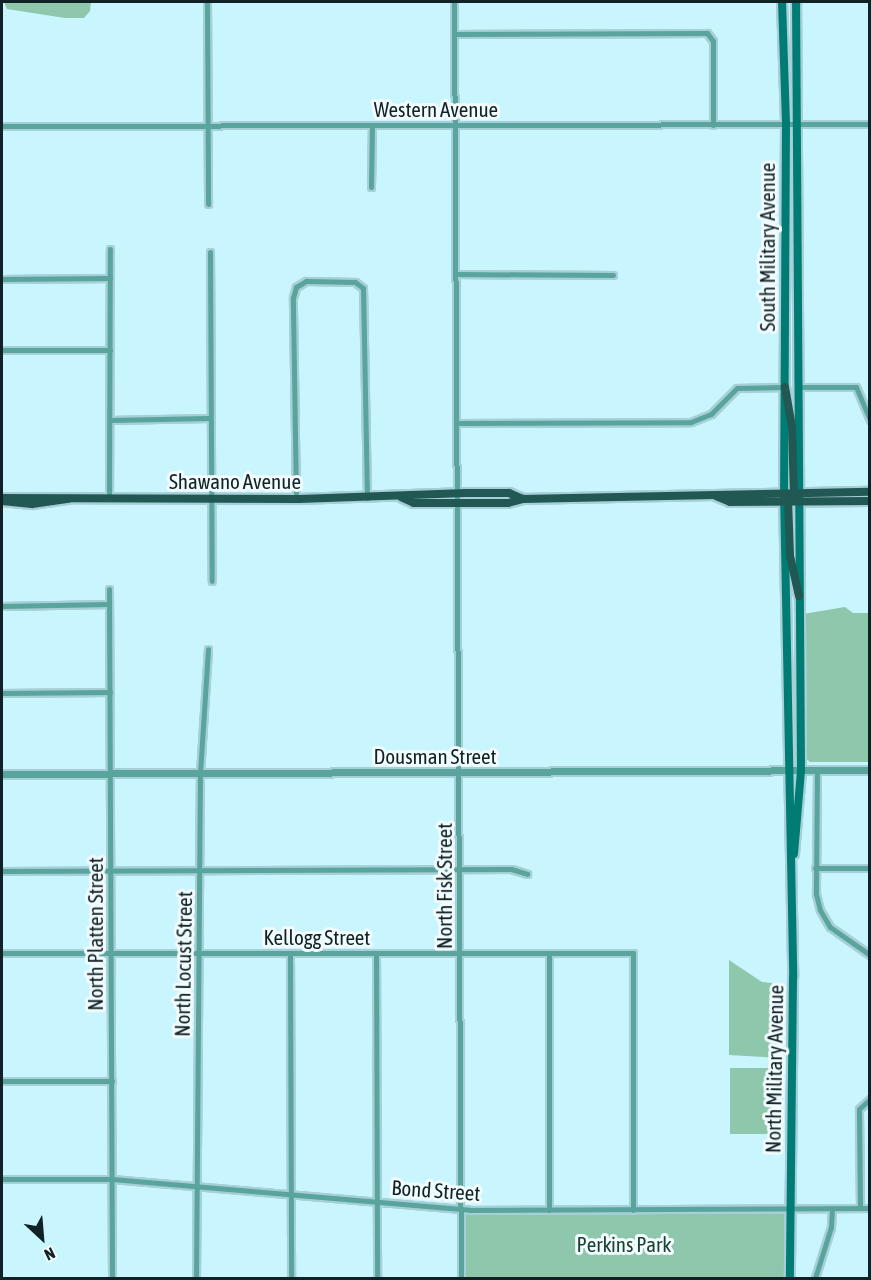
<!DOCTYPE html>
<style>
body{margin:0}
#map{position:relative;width:871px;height:1280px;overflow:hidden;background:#c8f5fe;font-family:"Asap Condensed",sans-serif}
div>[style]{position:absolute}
.green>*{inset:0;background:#8fc7ad;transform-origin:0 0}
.roads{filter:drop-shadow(2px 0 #a7cfd7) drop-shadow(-2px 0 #a7cfd7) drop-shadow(0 2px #a7cfd7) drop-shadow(0 -2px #a7cfd7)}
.minor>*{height:5px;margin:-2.5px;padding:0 2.5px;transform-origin:2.5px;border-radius:2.5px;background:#59a49d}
.tertiary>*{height:7px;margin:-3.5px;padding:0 3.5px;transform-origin:3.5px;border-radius:3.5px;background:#59a49d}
.secondary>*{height:8px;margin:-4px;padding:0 4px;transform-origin:4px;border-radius:4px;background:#007c74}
.primary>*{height:8px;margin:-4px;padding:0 4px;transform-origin:4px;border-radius:4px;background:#225853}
span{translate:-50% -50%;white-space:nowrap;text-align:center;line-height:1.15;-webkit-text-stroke:6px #f2fbfd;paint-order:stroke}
.street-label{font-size:21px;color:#112226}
.park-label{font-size:21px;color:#194231}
.frame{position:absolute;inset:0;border:3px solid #112226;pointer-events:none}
.north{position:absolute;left:12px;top:1208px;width:60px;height:60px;-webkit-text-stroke:4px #f2fbfd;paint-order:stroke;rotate:154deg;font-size:16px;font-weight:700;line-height:24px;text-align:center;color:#112226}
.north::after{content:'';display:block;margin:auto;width:21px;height:27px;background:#112226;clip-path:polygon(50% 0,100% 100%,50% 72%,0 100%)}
</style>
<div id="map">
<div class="green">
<div style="clip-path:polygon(4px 2px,91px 2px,90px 11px,84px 18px,65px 18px,7px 9px)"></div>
<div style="clip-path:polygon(845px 607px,853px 613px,869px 613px,869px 762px,810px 762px,804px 757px,803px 614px)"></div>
<div style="clip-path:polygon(729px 960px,762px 982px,772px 983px,781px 995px,779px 1058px,729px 1055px)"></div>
<div style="left:779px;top:1068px;width:66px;height:49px;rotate:90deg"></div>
<div style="left:459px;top:1210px;width:330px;height:68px"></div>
</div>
<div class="roads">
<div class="minor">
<div style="left:207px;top:2px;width:202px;rotate:89.7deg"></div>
<div style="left:454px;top:2px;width:1276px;rotate:89.69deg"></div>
<div style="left:454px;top:34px;width:253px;rotate:-0.2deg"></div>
<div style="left:707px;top:33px;width:10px;rotate:53deg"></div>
<div style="left:713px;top:41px;width:84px;rotate:90deg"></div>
<div style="left:2px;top:126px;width:868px;rotate:-0.13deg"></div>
<div style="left:371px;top:187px;width:62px;rotate:-89.1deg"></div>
<div style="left:210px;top:252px;width:329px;rotate:89.7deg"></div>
<div style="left:456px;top:274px;width:157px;rotate:0.4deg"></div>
<div style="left:2px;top:279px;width:108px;rotate:-0.5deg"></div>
<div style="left:2px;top:350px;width:108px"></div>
<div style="left:798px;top:387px;width:58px"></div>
<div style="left:856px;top:387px;width:36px;rotate:67deg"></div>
<div style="left:110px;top:420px;width:99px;rotate:-1.2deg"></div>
<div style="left:457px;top:423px;width:234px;rotate:-0.2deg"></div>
<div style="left:691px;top:422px;width:22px;rotate:-22deg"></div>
<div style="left:711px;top:414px;width:37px;rotate:-45deg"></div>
<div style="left:737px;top:388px;width:48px;rotate:-1.2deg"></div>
<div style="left:109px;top:499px;width:250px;rotate:-89.8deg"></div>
<div style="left:296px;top:499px;width:201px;rotate:-90.9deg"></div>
<div style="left:293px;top:298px;width:11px;rotate:-75deg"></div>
<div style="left:296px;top:287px;width:12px;rotate:-31deg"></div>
<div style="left:306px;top:281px;width:49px;rotate:1.2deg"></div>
<div style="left:355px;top:282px;width:10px;rotate:37deg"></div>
<div style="left:363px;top:288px;width:210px;rotate:88.9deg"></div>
<div style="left:109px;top:589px;width:689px;rotate:89.75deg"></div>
<div style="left:2px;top:606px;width:107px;rotate:-1.1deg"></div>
<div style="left:2px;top:693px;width:108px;rotate:-0.5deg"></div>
<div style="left:817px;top:770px;width:124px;rotate:90.5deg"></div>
<div style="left:816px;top:894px;width:16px;rotate:76deg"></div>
<div style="left:820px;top:910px;width:20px;rotate:60deg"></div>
<div style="left:830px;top:927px;width:49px;rotate:35deg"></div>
<div style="left:815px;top:868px;width:55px"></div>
<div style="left:2px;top:871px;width:509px;rotate:-0.23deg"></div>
<div style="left:511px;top:869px;width:17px;rotate:17deg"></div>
<div style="left:2px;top:953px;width:631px"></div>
<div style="left:633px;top:953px;width:257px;rotate:90deg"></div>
<div style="left:376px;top:953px;width:325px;rotate:89.8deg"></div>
<div style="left:549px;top:953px;width:257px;rotate:90deg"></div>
<div style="left:290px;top:954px;width:324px;rotate:89.8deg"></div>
<div style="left:2px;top:1081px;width:110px"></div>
<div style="left:2px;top:1179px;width:110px"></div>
<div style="left:112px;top:1179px;width:359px;rotate:4.9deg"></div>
<div style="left:470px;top:1210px;width:400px;rotate:-0.3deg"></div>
<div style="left:860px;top:1208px;width:99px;rotate:-90.6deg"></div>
<div style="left:859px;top:1109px;width:15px;rotate:-42deg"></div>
<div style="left:196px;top:1278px;width:505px;rotate:-89.55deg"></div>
<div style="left:200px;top:773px;width:124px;rotate:-86.3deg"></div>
<div style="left:815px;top:1278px;width:53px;rotate:-72.6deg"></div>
<div style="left:831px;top:1227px;width:18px;rotate:-87deg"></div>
</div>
<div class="tertiary">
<div style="left:2px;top:774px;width:868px;rotate:-0.26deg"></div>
</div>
<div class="secondary">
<div style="left:782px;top:2px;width:122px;rotate:88.1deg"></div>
<div style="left:786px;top:124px;width:369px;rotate:90.3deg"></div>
<div style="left:784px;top:493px;width:484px;rotate:88.9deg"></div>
<div style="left:793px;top:977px;width:301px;rotate:90.6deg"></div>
<div style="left:794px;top:854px;width:84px;rotate:-85.2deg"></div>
<div style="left:801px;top:770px;width:768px;rotate:-90.37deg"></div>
</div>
<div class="primary">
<div style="left:785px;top:387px;width:40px;rotate:80deg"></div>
<div style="left:792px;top:426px;width:70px;rotate:88.4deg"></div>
<div style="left:716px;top:496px;width:15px;rotate:23deg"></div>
<div style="left:730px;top:502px;width:140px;rotate:-0.4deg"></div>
<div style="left:401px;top:497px;width:14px;rotate:25deg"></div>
<div style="left:414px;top:503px;width:94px"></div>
<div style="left:508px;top:503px;width:16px;rotate:-15deg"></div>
<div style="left:523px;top:499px;width:347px;rotate:-1.2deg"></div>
<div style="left:2px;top:498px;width:297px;rotate:0.2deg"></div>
<div style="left:299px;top:499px;width:167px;rotate:-2.1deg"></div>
<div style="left:466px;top:493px;width:43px"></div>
<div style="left:509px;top:493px;width:15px;rotate:23deg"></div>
<div style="left:788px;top:499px;width:57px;rotate:88deg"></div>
<div style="left:790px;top:556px;width:41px;rotate:77.3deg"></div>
<div style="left:2px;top:501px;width:30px;rotate:6deg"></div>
<div style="left:32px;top:504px;width:37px;rotate:-8deg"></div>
</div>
</div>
<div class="street-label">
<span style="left:436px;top:109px">Western Avenue</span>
<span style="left:767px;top:247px;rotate:-90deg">South Military Avenue</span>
<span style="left:235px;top:481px">Shawano Avenue</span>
<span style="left:435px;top:756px">Dousman Street</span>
<span style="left:444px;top:886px;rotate:-90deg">North Fisk Street</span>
<span style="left:95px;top:934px;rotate:-90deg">North Platten Street</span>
<span style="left:317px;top:937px">Kellogg Street</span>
<span style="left:183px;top:964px;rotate:-89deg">North Locust Street</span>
<span style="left:774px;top:1069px;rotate:-89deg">North Military Avenue</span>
<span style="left:436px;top:1190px;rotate:4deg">Bond Street</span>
</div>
<div class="park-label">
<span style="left:624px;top:1244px">Perkins Park</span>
</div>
<div class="frame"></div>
<div class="north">N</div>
</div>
